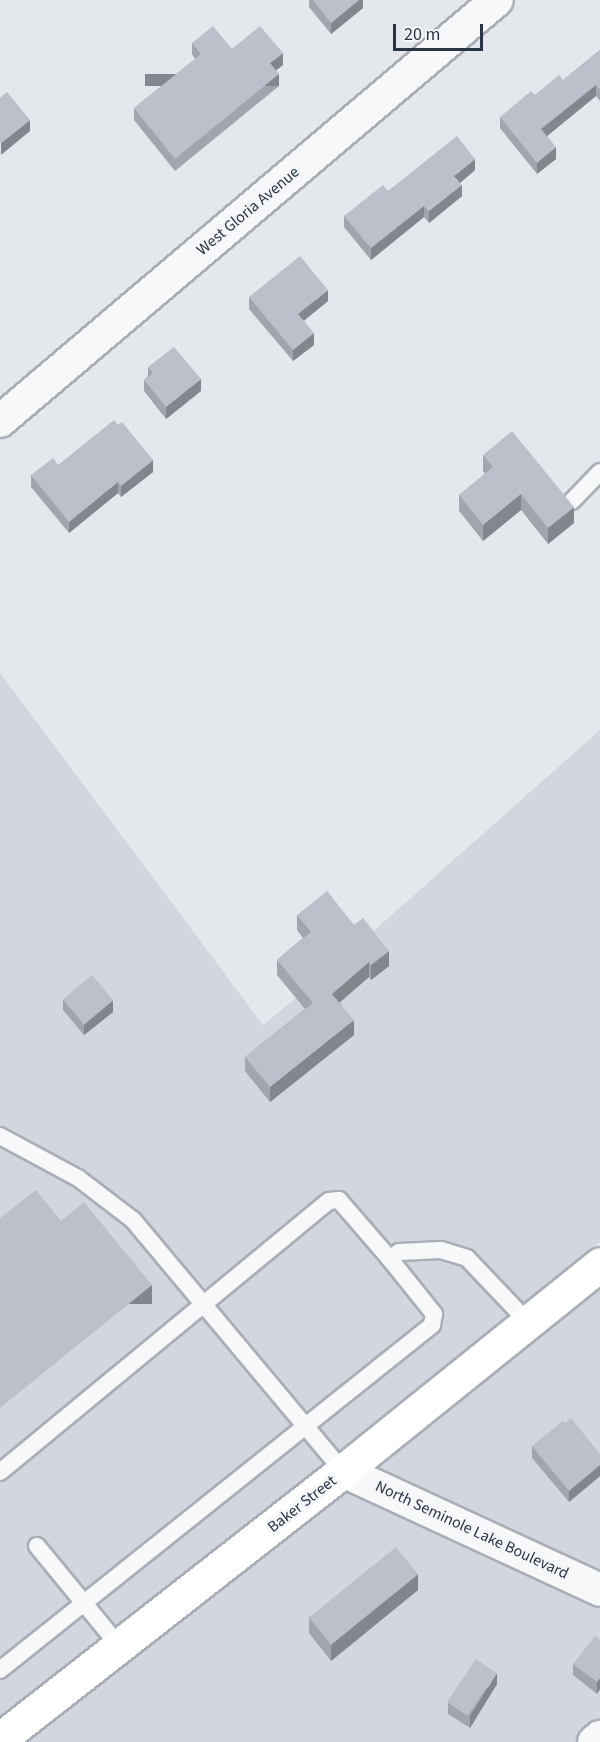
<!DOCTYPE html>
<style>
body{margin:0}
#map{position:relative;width:600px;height:1742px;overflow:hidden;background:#e4e7ec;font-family:"Source Sans 3",sans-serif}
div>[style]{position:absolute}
.built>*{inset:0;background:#d2d6de}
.roads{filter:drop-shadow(2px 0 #a9aeb7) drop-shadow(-2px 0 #a9aeb7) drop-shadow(0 2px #a9aeb7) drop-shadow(0 -2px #a9aeb7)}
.service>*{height:16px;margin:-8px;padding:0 8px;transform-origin:8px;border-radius:8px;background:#f7f8fa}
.minor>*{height:32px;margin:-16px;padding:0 16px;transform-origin:16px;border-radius:16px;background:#f7f8fa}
.primary>*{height:33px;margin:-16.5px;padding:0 16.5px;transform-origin:16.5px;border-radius:16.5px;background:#fff}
.wall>*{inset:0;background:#a1a5ae}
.shaded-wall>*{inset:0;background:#83868d;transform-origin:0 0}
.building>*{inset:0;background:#bbc0ca;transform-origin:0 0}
span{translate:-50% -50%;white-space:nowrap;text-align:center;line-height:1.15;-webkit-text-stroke:6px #f4f6f9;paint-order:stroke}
.street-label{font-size:16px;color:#2b3445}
.scale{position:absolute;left:393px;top:24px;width:90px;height:27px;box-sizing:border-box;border:3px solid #2b3445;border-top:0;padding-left:8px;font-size:18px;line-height:21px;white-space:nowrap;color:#2b3445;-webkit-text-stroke:4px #f4f6f9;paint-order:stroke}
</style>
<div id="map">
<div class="built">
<div style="clip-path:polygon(0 673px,263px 1025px,332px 968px,600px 730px,600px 1242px,328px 1461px,0 1717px)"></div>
<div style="clip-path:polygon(600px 1287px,600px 1742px,25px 1742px,349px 1489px)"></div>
</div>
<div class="roads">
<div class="service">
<div style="left:572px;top:501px;width:40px;rotate:-46deg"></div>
<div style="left:0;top:1136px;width:89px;rotate:28.3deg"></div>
<div style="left:78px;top:1178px;width:69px;rotate:37.4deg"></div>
<div style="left:133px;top:1220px;width:327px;rotate:50.1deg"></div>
<div style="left:0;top:1472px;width:426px;rotate:-39.5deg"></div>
<div style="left:329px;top:1201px;width:10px;rotate:-6deg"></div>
<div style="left:339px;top:1200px;width:78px;rotate:49.2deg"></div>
<div style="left:390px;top:1259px;width:11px;rotate:-38deg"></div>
<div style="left:399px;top:1252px;width:42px;rotate:-2.7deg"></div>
<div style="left:441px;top:1250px;width:27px;rotate:17deg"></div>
<div style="left:467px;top:1258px;width:88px;rotate:46.4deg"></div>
<div style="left:37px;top:1546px;width:129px;rotate:50.6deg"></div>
<div style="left:0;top:1670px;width:553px;rotate:-38.61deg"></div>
<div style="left:432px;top:1325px;width:11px;rotate:-80deg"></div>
<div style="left:434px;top:1314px;width:70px;rotate:-128.7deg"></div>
</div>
<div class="minor">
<div style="left:0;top:421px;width:651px;rotate:-40.27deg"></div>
<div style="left:343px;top:1471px;width:283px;rotate:24.8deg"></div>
<div style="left:594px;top:1742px;width:8px;rotate:-40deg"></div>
</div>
<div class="primary">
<div style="left:0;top:1739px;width:435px;rotate:-38deg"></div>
<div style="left:343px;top:1471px;width:330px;rotate:-38.8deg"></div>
</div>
</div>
<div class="wall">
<div style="clip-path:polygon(309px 0,363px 0,363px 8px,331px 34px,309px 7px)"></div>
<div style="clip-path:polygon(192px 43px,232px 49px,283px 65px,276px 70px,279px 86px,175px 171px,134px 120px,134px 108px,195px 59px,192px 54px)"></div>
<div style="clip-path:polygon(600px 50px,600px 101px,596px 96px,547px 136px,556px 159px,537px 174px,500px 128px,500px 117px,535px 95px,563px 80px)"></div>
<div style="clip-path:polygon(475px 170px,460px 183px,462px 196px,429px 223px,424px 217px,371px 260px,344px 227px,344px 216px,388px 191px)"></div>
<div style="clip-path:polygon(249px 297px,328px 301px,304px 321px,314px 345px,293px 361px,249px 309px)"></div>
<div style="clip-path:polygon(148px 367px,201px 391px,166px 419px,144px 391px,144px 380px,148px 376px)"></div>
<div style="clip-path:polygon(483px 455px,574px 523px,548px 544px,521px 510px,483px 541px,459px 511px,459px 495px,485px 474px,483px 471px)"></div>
<div style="clip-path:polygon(58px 465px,153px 472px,121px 497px,118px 493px,69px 533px,31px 487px,31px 475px)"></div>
<div style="clip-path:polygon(297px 915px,354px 925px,389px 966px,371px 980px,369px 977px,340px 1002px,354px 1035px,270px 1102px,245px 1071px,245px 1057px,305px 1009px,277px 975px,277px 960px,303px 938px,297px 930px)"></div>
<div style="clip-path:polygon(63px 999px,113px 1012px,84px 1035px,63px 1010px)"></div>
<div style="clip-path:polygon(532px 1446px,600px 1454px,600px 1476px,569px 1502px,532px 1458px)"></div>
<div style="clip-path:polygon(418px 1590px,331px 1661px,309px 1633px,309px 1617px)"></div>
<div style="clip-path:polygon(600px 1640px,600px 1689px,597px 1694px,573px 1675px,573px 1664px)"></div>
<div style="clip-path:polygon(497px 1684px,470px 1728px,448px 1714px,448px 1703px)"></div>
</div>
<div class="shaded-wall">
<div style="clip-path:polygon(359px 0,363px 0,363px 8px,331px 34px,331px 23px)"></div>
<div style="clip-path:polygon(283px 53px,283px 65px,270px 75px,270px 63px)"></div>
<div style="left:279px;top:74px;width:12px;height:134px;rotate:90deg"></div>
<div style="clip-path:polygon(596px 85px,596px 96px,541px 141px,541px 129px)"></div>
<div style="clip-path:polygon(30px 120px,30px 131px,1px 155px,1px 143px)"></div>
<div style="clip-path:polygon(556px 147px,556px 159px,537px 174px,537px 163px)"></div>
<div style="clip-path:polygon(475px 159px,475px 170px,454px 188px,454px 176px)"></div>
<div style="clip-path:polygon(462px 185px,462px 196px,429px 223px,429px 211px)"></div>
<div style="clip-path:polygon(424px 206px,424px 217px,371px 260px,371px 248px)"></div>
<div style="clip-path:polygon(328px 290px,328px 301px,298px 325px,298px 314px)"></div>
<div style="clip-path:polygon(314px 333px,314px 345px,293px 361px,293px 350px)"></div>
<div style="clip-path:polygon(201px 379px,201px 391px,166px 419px,166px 407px)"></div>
<div style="clip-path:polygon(153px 460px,153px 472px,121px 497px,121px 486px)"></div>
<div style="clip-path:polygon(118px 482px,118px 493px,69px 533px,69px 522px)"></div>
<div style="clip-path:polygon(521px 494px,521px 510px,483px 541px,483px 525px)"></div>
<div style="clip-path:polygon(574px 507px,574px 523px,548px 544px,548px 528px)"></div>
<div style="clip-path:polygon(389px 951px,389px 966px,371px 980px,371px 965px)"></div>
<div style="clip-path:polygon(369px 962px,369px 977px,332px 1009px,332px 994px)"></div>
<div style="clip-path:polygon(113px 1000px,113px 1012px,84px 1035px,84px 1024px)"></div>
<div style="clip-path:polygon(354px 1020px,354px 1035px,270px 1102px,270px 1087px)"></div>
<div style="left:152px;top:1285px;width:19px;height:196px;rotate:90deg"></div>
<div style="clip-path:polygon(600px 1465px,600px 1476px,569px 1502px,569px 1491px)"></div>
<div style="clip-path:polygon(418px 1574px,418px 1590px,331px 1661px,331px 1645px)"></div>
<div style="clip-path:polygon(497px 1673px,497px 1684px,470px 1728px,470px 1716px)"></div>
<div style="clip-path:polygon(600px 1678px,600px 1689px,597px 1694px,597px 1682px)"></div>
</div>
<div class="building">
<div style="clip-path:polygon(313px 0,359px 0,331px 23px)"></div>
<div style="clip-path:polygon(213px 26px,232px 49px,260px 26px,283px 53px,270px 63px,279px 74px,175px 159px,134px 108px,201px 54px,192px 43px)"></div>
<div style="clip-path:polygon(600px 50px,600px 90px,596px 85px,541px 129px,556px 147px,537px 163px,500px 117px,531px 91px,535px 95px,559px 75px,563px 80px)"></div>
<div style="clip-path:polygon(7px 92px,30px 120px,1px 143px,0 142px,0 98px)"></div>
<div style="clip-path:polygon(457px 136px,475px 159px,454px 176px,462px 185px,429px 211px,424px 206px,371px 248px,344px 216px,383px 185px,388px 191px)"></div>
<div style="clip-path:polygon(300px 256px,328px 290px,298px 314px,314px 333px,293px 350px,249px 297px)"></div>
<div style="clip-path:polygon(174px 347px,201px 379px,166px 407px,144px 380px,153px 373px,148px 367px)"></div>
<div style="clip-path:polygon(114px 420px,118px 425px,122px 422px,153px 460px,121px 486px,118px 482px,69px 522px,31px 475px,53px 458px,58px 465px)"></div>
<div style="clip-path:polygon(512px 431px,574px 507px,548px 528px,521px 494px,483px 525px,459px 495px,493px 467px,483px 455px)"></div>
<div style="clip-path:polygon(327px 891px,354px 925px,363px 918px,389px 951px,371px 965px,369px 962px,332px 994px,354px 1020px,270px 1087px,245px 1057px,313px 1003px,277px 960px,311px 932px,297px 915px)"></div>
<div style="left:92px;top:975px;width:33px;height:38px;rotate:50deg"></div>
<div style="clip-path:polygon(36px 1190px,61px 1221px,84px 1202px,152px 1285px,0 1408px,0 1218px)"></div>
<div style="clip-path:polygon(571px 1418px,600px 1454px,600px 1465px,569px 1491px,532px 1446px,563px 1421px,565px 1423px)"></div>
<div style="left:396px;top:1547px;width:35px;height:112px;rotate:51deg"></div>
<div style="clip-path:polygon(595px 1636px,600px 1640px,600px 1678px,597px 1682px,573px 1664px)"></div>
<div style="left:476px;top:1659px;width:25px;height:52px;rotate:34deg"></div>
</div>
<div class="street-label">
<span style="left:248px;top:211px;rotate:-40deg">West Gloria Avenue</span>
<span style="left:302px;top:1504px;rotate:-38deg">Baker Street</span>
<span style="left:472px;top:1530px;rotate:25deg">North Seminole Lake Boulevard</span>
</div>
<div class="scale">20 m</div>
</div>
